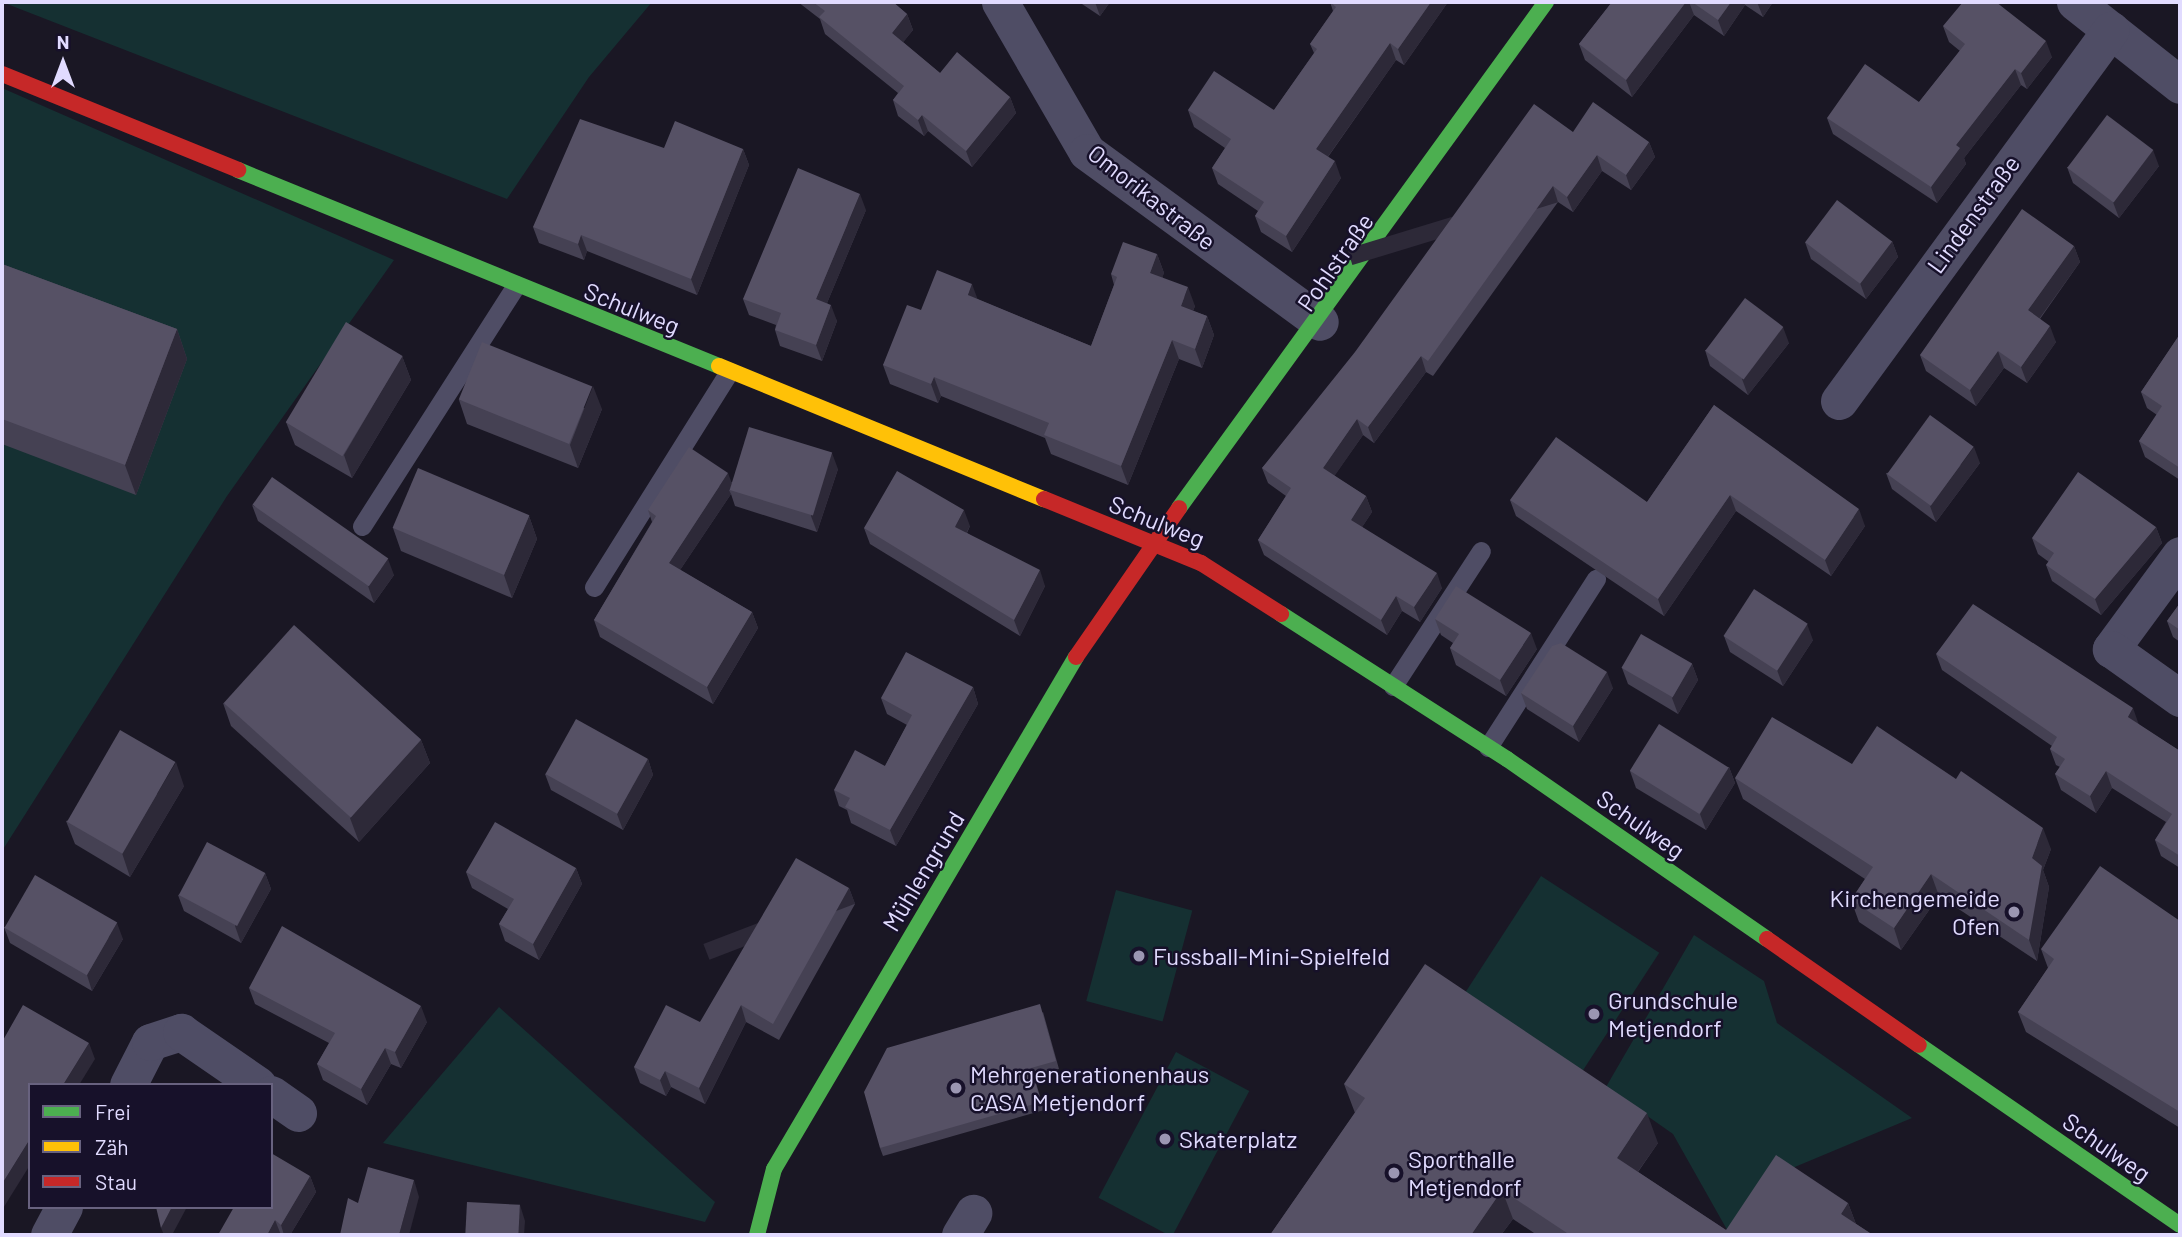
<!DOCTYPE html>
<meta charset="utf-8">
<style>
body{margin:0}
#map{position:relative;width:2182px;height:1237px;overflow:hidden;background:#1a1724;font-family:Barlow,sans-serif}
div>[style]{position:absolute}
.green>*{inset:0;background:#153032;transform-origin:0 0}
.lane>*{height:19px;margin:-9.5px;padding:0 9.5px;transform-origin:9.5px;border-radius:9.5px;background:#4f4d65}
.street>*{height:37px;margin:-18.5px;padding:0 18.5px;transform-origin:18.5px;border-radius:18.5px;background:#4f4d65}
.fast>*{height:16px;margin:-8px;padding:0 8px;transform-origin:8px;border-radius:8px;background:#4caf50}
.slow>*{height:16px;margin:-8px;padding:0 8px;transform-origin:8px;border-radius:8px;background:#ffc107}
.jam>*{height:16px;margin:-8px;padding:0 8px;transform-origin:8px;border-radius:8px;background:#c62828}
.wall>*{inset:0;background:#454153}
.shaded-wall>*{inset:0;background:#2d2938;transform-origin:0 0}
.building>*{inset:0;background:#565165;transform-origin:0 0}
.dots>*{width:19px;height:19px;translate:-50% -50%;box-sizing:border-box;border:4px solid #17112a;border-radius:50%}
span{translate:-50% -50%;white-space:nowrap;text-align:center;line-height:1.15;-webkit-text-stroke:5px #17112a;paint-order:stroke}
.street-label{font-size:24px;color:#e1dbff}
.poi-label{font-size:24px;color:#e1dbff}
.right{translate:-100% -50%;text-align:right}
.left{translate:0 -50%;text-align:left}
.frame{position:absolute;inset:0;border:4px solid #e1dbff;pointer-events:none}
.legend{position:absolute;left:28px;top:1083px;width:245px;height:126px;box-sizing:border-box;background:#17112a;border:2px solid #68627f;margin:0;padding:9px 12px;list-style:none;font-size:21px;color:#e1dbff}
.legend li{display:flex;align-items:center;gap:14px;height:35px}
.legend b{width:35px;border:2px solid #68627f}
.north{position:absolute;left:28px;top:28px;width:70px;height:70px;-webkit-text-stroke:5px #17112a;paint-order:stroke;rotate:0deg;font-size:19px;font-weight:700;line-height:28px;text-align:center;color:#e1dbff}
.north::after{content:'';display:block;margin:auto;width:24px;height:32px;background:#e1dbff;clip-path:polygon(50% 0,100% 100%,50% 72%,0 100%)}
</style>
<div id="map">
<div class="green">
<div style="clip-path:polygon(2px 2px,652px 2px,589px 77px,507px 199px)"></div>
<div style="clip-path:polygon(2px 88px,394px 260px,227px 496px,2px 851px)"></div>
<div style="left:1541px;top:876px;width:141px;height:142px;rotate:33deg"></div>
<div style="left:1116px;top:890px;width:79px;height:115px;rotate:15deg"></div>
<div style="clip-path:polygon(1694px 935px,1764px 981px,1777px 1023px,1912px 1118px,1778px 1174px,1730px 1235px,1673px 1134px,1606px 1087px)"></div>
<div style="clip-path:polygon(499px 1007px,715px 1202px,705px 1222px,383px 1143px)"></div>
<div style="left:1176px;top:1052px;width:83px;height:165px;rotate:28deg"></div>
</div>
<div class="lane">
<div style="left:362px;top:526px;width:286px;rotate:-57.4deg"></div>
<div style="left:594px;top:587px;width:254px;rotate:-57.9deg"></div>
<div style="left:1393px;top:686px;width:161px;rotate:-56.9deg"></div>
<div style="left:1488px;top:747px;width:200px;rotate:-57.3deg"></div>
</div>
<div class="street">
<div style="left:1000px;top:2px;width:173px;rotate:59.9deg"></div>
<div style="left:1087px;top:152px;width:288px;rotate:36.1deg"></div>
<div style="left:2075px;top:2px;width:134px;rotate:38.3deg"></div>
<div style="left:1839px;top:401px;width:460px;rotate:-53.8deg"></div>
<div style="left:2180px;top:555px;width:117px;rotate:126.3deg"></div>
<div style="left:2111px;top:649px;width:85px;rotate:35.4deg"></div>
<div style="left:128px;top:1085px;width:48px;rotate:-62.9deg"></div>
<div style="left:150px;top:1042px;width:33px;rotate:-18deg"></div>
<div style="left:181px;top:1032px;width:93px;rotate:34.5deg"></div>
<div style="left:271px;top:1094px;width:33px;rotate:35deg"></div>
<div style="left:49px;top:1235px;width:32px;rotate:-62deg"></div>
<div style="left:960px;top:1235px;width:26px;rotate:-59deg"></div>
</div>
<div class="fast">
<div style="left:238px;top:170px;width:519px;rotate:22.17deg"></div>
<div style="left:1179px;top:508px;width:625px;rotate:-54.05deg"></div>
<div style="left:1281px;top:614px;width:269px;rotate:32.7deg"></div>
<div style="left:1507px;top:759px;width:316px;rotate:34.7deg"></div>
<div style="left:1919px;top:1045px;width:317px;rotate:34.6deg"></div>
<div style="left:757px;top:1235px;width:68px;rotate:-75.6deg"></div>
<div style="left:774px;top:1169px;width:594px;rotate:-59.47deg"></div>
</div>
<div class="slow">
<div style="left:719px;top:366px;width:351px;rotate:22.3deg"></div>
</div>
<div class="jam">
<div style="left:2px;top:74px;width:255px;rotate:22.1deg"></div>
<div style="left:1044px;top:499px;width:170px;rotate:22.2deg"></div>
<div style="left:1201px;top:563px;width:95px;rotate:32.5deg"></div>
<div style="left:1076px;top:657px;width:181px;rotate:-55.3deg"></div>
<div style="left:1767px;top:939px;width:185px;rotate:34.9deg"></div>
</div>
<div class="wall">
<div style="clip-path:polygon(798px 2px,893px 2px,907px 14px,913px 30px,903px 42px,940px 73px,1010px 97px,1016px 113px,972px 167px,928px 131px,924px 136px,898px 116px,893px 100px,898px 93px,825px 34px,820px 19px)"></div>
<div style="clip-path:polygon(1079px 2px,1110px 2px,1100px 16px)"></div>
<div style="clip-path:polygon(1330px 2px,1448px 2px,1404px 65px,1396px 60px,1328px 157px,1341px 178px,1292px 252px,1261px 232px,1255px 216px,1258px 211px,1218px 184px,1212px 168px,1225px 148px,1194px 127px,1188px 110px,1274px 110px,1314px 53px,1310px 44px,1333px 11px)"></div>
<div style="clip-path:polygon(1612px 2px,1773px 2px,1763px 17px,1745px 5px,1724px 36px,1694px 15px,1632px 97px,1585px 60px,1579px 44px)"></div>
<div style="clip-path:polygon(1943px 26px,2052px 57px,2027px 89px,2021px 85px,1964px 158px,1966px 164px,1937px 203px,1833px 134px,1827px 118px,1919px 102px,1960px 51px,1949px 42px)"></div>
<div style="clip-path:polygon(1573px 132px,1649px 142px,1655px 157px,1631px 190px,1602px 171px,1573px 212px,1558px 202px,1433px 376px,1426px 372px,1374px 443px,1363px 435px,1334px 476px,1366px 496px,1372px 512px,1362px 527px,1442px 588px,1420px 622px,1402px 611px,1387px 635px,1264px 555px,1258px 540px,1286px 496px,1268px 483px,1262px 468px)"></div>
<div style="clip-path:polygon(664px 148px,743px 149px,749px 165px,697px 295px,587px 251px,584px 260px,539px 243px,533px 227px)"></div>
<div style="clip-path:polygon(2159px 166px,2119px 218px,2073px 183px,2067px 167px)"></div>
<div style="clip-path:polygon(866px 210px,827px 303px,837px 321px,822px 361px,780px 346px,775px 330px,776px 325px,749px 315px,743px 299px)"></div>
<div style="clip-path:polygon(1892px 241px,1898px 257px,1866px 299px,1811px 259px,1805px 242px)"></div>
<div style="clip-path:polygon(2074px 246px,2080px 262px,2040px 319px,2056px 342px,2027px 383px,2004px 368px,1976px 406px,1926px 371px,1920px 355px)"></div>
<div style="clip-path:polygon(1157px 254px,1164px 273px,1162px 277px,1195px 306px,1193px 311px,1207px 316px,1214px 335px,1202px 368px,1179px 359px,1128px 485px,1051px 454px,1045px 438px,941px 396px,938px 403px,890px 384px,883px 365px,921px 310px,977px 299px,1091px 346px,1114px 285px,1111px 274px)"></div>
<div style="clip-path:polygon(2px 264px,177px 329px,187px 359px,136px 495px,2px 444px)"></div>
<div style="clip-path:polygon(2180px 334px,2180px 480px,2145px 457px,2139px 441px,2157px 415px,2147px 408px,2141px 392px)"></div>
<div style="clip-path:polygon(1789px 343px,1748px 395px,1710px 366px,1705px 350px)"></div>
<div style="clip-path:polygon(402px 356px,411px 380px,352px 478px,295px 445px,286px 422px)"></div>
<div style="clip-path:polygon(459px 400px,602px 409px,578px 468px,467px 424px)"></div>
<div style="clip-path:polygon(1714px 405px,1865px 526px,1831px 576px,1736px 511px,1664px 616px,1516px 516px,1510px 500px,1647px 502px)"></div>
<div style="clip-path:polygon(1980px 463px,1936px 522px,1892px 489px,1886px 473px)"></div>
<div style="clip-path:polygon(838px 469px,817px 532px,735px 506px,731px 494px,680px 570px,752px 612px,758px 628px,713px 704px,600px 637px,594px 620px,652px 522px,648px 510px,732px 482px)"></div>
<div style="clip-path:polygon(252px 505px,394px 575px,374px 603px,258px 521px)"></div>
<div style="clip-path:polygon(529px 516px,537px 539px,512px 598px,401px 551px,393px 528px)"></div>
<div style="clip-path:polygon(970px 526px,967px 533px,1045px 586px,1020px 636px,870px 544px,864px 528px)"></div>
<div style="clip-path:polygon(2156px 527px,2162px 543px,2101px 615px,2052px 581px,2046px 565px,2049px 562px,2038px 554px,2032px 538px)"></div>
<div style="clip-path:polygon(2180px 603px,2180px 642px,2173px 637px,2167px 621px)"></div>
<div style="clip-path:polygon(1435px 619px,1537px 649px,1506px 696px,1456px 665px,1450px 648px,1453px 643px,1441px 635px)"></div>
<div style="clip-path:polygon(1724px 636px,1813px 640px,1783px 686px,1730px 652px)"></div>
<div style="clip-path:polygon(1936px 654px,2139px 725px,2180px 751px,2180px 868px,2161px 856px,2155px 840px,2166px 822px,2112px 788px,2096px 813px,2061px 790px,2055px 774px,2060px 767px,2056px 765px,2050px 749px,2052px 746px,1942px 670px)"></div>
<div style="clip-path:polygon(1692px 664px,1698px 680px,1678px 714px,1628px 684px,1622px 668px)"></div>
<div style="clip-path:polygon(973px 687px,978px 704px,896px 846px,851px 823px,847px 810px,839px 806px,834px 790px,885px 766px,907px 725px,887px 714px,881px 698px)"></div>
<div style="clip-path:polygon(1613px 688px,1579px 742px,1527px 709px,1521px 693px)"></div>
<div style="clip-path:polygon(223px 703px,421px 740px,430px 763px,359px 842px,231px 726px)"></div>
<div style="clip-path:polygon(648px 759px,653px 775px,623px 830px,551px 790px,545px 774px)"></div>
<div style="clip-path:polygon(1852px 764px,2051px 849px,2043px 870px,2049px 887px,2037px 961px,1939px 896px,1901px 950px,1859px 922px,1851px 900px,1865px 879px,1743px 799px,1735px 778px)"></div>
<div style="clip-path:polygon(1729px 767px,1735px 783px,1706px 830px,1636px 788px,1630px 771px)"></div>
<div style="clip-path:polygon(184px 786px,130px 877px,75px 844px,66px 821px)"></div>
<div style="clip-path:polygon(576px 868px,582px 884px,539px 960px,505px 941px,499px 924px,508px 909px,472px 888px,466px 872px)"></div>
<div style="clip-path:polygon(265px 873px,271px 889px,241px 943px,184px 911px,178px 895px)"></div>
<div style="clip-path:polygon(849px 888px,855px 904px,779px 1040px,746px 1022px,705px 1104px,671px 1087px,666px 1096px,640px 1083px,634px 1067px,700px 1022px)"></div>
<div style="clip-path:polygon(2180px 921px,2180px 1128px,2026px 1032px,2018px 1012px,2048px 968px,2041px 949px)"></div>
<div style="clip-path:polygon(4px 927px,123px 939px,92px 991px,10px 943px)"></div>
<div style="clip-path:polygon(249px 988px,427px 1022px,401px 1068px,391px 1064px,367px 1105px,323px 1080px,317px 1064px,329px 1043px,255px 1004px)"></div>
<div style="clip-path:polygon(1043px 1012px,1059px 1069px,1034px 1076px,1044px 1110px,883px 1156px,880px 1148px)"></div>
<div style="clip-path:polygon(1344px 1084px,1658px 1143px,1638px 1172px,1726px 1230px,1848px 1203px,1856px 1224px,1873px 1235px,1537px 1235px,1513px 1219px,1501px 1235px,1270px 1235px,1355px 1113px)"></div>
<div style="clip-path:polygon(310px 1176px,316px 1192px,290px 1235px,218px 1235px)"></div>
</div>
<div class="shaded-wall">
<div style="clip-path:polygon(1095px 2px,1110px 2px,1100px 16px)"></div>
<div style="clip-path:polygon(1431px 2px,1448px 2px,1404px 65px,1398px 49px)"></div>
<div style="clip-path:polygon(1686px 2px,1689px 2px,1694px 15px,1632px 97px,1626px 80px)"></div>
<div style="clip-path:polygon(1731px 2px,1744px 2px,1745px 5px,1724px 36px,1718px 20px)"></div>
<div style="clip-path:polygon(1757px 2px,1773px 2px,1763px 17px)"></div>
<div style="clip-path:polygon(907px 14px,913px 30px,898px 49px,892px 33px)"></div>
<div style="clip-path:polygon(2046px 41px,2052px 57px,2027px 89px,2021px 73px)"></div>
<div style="clip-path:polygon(1390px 43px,1396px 60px,1322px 165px,1316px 149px)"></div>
<div style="clip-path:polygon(2015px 69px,2021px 85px,1964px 158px,1966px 164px,1937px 203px,1931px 187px,1956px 145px)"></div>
<div style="clip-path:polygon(1010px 97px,1016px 113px,972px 167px,966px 151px)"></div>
<div style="clip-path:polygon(922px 115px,928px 131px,924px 136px,918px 120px)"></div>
<div style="clip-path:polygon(1649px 142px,1655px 157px,1631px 190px,1626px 175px)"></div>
<div style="clip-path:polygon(743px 149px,749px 165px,697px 295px,691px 279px)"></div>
<div style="clip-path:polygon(2153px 150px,2159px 166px,2119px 218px,2113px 202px)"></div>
<div style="clip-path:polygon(1597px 155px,1602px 171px,1573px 212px,1567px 197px)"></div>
<div style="clip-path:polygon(1335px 161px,1341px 178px,1292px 252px,1286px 236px)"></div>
<div style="left:1553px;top:186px;width:17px;height:215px;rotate:73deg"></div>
<div style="clip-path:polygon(860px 194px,866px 210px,822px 315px,816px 299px)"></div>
<div style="clip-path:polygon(581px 235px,587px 251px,584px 260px,578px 244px)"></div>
<div style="clip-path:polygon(1892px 241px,1898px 257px,1866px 299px,1860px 283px)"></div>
<div style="clip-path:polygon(2074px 246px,2080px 262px,2034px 326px,2028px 310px)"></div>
<div style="clip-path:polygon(1157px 254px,1164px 273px,1157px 292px,1150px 273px)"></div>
<div style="clip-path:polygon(972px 284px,979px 303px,968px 295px)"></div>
<div style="clip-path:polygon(1188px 287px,1195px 306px,1187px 325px,1181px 306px)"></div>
<div style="clip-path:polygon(831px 305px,837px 321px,822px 361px,816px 345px)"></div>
<div style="clip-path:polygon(1207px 316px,1214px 335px,1202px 368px,1195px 349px)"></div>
<div style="clip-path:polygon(2050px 326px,2056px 342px,2027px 383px,2021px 367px)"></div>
<div style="clip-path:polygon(1783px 327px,1789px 343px,1748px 395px,1742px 379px)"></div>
<div style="clip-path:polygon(177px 329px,187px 359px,136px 495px,125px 465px)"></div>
<div style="clip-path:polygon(1172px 340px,1179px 359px,1128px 485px,1121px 466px)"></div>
<div style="clip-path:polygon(1998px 351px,2004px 368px,1976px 406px,1970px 390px)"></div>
<div style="clip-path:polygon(402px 356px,411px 380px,352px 478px,344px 455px)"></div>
<div style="clip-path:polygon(1421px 356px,1426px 372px,1374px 443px,1368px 427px)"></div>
<div style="clip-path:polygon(934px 377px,941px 396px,938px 403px,931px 384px)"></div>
<div style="clip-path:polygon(593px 386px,602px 409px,578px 468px,570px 445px)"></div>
<div style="clip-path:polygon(1357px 419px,1363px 435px,1329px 484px,1323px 468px)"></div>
<div style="clip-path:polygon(1974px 447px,1980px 463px,1936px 522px,1930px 506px)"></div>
<div style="clip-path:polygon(832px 453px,838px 469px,817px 532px,811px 516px)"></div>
<div style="clip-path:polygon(728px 473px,734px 489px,729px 490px,731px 494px,674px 579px,669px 563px)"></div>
<div style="clip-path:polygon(1730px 495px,1736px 511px,1664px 616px,1658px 599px)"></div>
<div style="clip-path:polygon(1366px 496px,1372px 512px,1357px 535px,1351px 520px)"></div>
<div style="clip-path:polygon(1859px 509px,1865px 526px,1831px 576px,1825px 560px)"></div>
<div style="clip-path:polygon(964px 510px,970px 526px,961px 543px,955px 527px)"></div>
<div style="clip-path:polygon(529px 516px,537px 539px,512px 598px,504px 575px)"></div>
<div style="clip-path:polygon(2156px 527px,2162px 543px,2101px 615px,2095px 599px)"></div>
<div style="clip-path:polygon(388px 559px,394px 575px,374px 603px,368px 586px)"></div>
<div style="clip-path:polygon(1040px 570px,1045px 586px,1020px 636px,1014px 620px)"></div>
<div style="clip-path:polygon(1437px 573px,1442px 588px,1420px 622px,1414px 607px)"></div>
<div style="clip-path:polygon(1396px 596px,1402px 611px,1387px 635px,1381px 620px)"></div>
<div style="clip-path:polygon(752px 612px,758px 628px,713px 704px,707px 687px)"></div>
<div style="clip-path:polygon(1807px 624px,1813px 640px,1783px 686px,1777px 670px)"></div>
<div style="clip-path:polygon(1531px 633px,1537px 649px,1506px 696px,1500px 680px)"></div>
<div style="clip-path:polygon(1692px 664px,1698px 680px,1678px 714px,1672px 698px)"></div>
<div style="clip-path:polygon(1607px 672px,1613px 688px,1579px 742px,1573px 726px)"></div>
<div style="clip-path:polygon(973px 687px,978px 704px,896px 846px,890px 830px)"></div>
<div style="clip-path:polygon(2133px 708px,2139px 725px,2128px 717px)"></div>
<div style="clip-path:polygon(421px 740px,430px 763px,359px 842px,350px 818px)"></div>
<div style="clip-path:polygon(648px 759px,653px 775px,623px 830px,617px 814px)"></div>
<div style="clip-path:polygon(176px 762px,184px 786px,130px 877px,122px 853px)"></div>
<div style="clip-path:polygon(1729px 767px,1735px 783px,1706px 830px,1700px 814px)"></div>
<div style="clip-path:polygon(2106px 771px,2112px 788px,2096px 813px,2090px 796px)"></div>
<div style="clip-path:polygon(2043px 828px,2051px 849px,2043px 870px,2049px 887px,2037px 961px,2029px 940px,2032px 858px)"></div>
<div style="clip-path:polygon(576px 868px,582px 884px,539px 960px,533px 944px)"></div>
<div style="clip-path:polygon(265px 873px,271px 889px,241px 943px,235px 926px)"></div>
<div style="clip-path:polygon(1931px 874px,1939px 896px,1901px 950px,1894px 928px)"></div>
<div style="left:849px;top:888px;width:17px;height:156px;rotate:69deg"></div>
<div style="clip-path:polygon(117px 923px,123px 939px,92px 991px,87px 975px)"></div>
<div style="clip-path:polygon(741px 1005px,746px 1022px,705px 1104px,699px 1088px)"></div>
<div style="clip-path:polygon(421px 1006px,427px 1022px,401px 1068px,395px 1052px)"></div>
<div style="clip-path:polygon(89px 1043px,95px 1059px,79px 1085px,63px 1085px)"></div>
<div style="clip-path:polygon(385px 1048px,391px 1064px,367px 1105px,361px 1089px)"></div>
<div style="clip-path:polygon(665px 1071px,671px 1087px,666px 1096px,660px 1080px)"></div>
<div style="clip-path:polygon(1647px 1113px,1658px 1143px,1627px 1187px,1617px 1158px)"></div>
<div style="clip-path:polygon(30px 1139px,30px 1165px,2px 1210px,2px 1184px)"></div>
<div style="clip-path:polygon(310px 1176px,316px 1192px,290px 1235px,284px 1235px,281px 1225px)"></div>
<div style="clip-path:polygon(414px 1180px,419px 1197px,409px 1235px,399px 1235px)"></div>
<div style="clip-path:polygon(1502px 1190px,1513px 1219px,1501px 1235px,1471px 1235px)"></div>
<div style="clip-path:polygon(1848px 1203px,1859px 1232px,1841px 1214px)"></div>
<div style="clip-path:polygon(520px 1205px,525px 1221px,524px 1235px,516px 1235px)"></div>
<div style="clip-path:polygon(172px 1207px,187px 1207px,172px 1235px,164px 1235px,161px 1228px)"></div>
<div style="clip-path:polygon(275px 1220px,281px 1235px,267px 1235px)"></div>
</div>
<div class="building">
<div style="clip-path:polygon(813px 2px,893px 2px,907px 14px,892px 33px,940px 73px,957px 52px,1010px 97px,966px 151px,922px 115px,918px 120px,893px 100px,904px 86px,819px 17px,825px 11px)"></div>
<div style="clip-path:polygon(1330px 2px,1431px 2px,1398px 49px,1390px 43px,1316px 149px,1335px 161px,1286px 236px,1255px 216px,1264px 202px,1212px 168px,1231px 139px,1188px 110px,1214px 71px,1274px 110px,1317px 49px,1310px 44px,1336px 7px)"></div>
<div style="clip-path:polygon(1612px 2px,1686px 2px,1626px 80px,1579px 44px)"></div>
<div style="clip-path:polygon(1692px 2px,1731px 2px,1718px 20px)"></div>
<div style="clip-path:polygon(1963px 2px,1996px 2px,2046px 41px,2021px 73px,2015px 69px,1956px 145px,1960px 148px,1931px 187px,1827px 118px,1865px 64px,1919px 102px,1965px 44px,1943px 26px)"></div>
<div style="clip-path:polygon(1593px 102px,1649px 142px,1626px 175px,1597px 155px,1567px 197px,1553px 186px,1428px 361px,1421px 356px,1368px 427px,1357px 419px,1323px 468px,1366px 496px,1351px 520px,1437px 573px,1414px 607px,1396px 596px,1381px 620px,1258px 540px,1291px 488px,1262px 468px,1355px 352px,1534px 104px,1573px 132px)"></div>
<div style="left:2107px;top:115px;width:58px;height:66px;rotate:37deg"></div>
<div style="clip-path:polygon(580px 119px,664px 148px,675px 121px,743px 149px,691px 279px,581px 235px,578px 244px,533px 227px)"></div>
<div style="clip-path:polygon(798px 168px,860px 194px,816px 299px,831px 305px,816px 345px,775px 330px,781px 313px,743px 299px)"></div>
<div style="left:1837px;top:200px;width:69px;height:53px;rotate:37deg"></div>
<div style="clip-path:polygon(2022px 209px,2074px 246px,2028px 310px,2050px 326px,2021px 367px,1998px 351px,1970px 390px,1920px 355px)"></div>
<div style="clip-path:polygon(1123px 242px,1157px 254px,1150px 273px,1188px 287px,1181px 306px,1207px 316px,1195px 349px,1172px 340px,1121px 466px,1044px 435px,1049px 423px,934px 377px,931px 384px,883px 365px,907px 305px,921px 310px,937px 270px,972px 284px,968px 295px,1091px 346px,1117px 277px,1111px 274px)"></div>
<div style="clip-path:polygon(2px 264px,177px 329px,125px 465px,2px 419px)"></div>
<div style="left:1745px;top:298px;width:48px;height:66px;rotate:37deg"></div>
<div style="left:346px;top:322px;width:66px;height:117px;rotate:31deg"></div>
<div style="clip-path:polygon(2180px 334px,2180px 468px,2139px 441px,2162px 406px,2141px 392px)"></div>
<div style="left:482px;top:342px;width:119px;height:62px;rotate:22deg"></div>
<div style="clip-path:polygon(1714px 405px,1859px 509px,1825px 560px,1730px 495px,1658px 599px,1510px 500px,1556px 437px,1647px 502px)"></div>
<div style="left:1930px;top:415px;width:54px;height:73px;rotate:36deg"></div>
<div style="left:749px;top:427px;width:87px;height:66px;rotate:17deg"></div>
<div style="clip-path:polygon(689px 447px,728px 473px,669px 563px,752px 612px,707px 687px,594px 620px,656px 516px,648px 510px)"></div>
<div style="left:418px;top:468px;width:121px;height:65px;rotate:23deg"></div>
<div style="clip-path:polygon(897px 471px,964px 510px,955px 527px,1040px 570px,1014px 620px,864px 528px)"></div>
<div style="clip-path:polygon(2078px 472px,2156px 527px,2095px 599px,2046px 565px,2054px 553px,2032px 538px)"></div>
<div style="left:272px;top:477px;width:142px;height:34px;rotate:35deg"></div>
<div style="clip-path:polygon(1456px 586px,1531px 633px,1500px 680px,1450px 648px,1459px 634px,1435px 619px)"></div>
<div style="left:1754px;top:589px;width:64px;height:56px;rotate:33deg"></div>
<div style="clip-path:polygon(2180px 603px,2180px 630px,2167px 621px)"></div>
<div style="clip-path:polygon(1973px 604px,2133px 708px,2128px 717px,2180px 751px,2180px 856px,2155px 840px,2172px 814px,2106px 771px,2090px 796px,2055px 774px,2065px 759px,2050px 749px,2057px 737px,1936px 654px)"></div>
<div style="left:294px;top:625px;width:171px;height:105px;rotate:42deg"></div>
<div style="left:1641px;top:634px;width:59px;height:39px;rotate:30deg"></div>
<div style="clip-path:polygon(1561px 643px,1607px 672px,1573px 726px,1521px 693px,1552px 646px)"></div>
<div style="clip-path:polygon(906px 652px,973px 687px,890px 830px,845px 807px,850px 798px,834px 790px,855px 750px,885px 766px,912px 715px,881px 698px)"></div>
<div style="clip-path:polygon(1772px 717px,1852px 764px,1877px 726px,1956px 779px,1961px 771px,2043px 828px,2032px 858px,2042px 866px,2029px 940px,1931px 874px,1894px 928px,1851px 900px,1873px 867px,1735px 778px)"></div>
<div style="left:576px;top:719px;width:82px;height:63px;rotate:29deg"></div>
<div style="left:1659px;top:724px;width:82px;height:55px;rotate:32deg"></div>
<div style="left:120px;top:730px;width:64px;height:106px;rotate:30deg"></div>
<div style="clip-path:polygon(495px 822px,576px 868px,533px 944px,499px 924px,514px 899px,466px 872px)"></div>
<div style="left:207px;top:842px;width:66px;height:60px;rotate:28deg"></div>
<div style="clip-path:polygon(796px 858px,849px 888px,773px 1024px,741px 1005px,699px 1088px,665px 1071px,660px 1080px,634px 1067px,666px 1005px,700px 1022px)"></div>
<div style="clip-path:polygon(2100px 866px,2180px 921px,2180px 1112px,2018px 1012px,2054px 959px,2041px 949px)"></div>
<div style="left:35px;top:875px;width:95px;height:61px;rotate:30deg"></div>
<div style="clip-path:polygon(282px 926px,421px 1006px,395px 1052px,385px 1048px,361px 1089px,317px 1064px,335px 1033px,249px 988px)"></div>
<div style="clip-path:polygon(1425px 964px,1647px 1113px,1617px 1158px,1726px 1230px,1776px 1155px,1848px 1203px,1841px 1214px,1873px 1235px,1570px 1235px,1502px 1190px,1471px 1235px,1270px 1235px,1365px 1098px,1344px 1084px)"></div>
<div style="clip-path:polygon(1040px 1004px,1056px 1061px,1031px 1068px,1041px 1102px,880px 1148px,864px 1092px,887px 1048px)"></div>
<div style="clip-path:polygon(23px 1005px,89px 1043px,63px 1085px,30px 1085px,30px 1139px,2px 1184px,2px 1042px)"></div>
<div style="clip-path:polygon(271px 1153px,310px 1176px,281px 1225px,275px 1220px,267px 1235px,218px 1235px,234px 1207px,271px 1207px)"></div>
<div style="clip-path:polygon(368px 1167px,414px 1180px,399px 1235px,340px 1235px,348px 1198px,358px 1203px)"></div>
<div style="left:467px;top:1202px;width:53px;height:33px;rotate:3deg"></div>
<div style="clip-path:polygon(156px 1207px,172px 1207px,161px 1228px)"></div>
</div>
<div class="dots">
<div style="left:2014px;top:912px;background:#9b96b2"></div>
<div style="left:1139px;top:956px;background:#9b96b2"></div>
<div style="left:1594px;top:1014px;background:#9b96b2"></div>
<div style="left:956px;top:1088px;background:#9b96b2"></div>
<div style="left:1165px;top:1139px;background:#9b96b2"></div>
<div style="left:1394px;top:1173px;background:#9b96b2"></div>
</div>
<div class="street-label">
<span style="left:1152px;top:197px;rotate:38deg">Omorikastraße</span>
<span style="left:1973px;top:214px;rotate:-54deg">Lindenstraße</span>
<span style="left:1335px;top:262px;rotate:-55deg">Pohlstraße</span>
<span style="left:632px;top:308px;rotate:22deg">Schulweg</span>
<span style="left:1157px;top:521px;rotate:22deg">Schulweg</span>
<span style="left:1641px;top:824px;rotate:35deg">Schulweg</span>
<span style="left:923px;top:871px;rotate:-59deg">Mühlengrund</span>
<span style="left:2107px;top:1147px;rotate:35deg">Schulweg</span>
</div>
<div class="poi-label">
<span class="right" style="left:2000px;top:912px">Kirchengemeide<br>Ofen</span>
<span class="left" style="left:1153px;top:956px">Fussball-Mini-Spielfeld</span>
<span class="left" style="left:1608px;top:1014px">Grundschule<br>Metjendorf</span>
<span class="left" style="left:970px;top:1088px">Mehrgenerationenhaus<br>CASA Metjendorf</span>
<span class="left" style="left:1179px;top:1139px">Skaterplatz</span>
<span class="left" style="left:1408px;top:1173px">Sporthalle<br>Metjendorf</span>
</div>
<div class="frame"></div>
<ul class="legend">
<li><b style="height:9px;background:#4caf50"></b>Frei</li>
<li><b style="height:9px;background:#ffc107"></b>Zäh</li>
<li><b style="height:9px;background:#c62828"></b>Stau</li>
</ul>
<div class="north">N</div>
</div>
